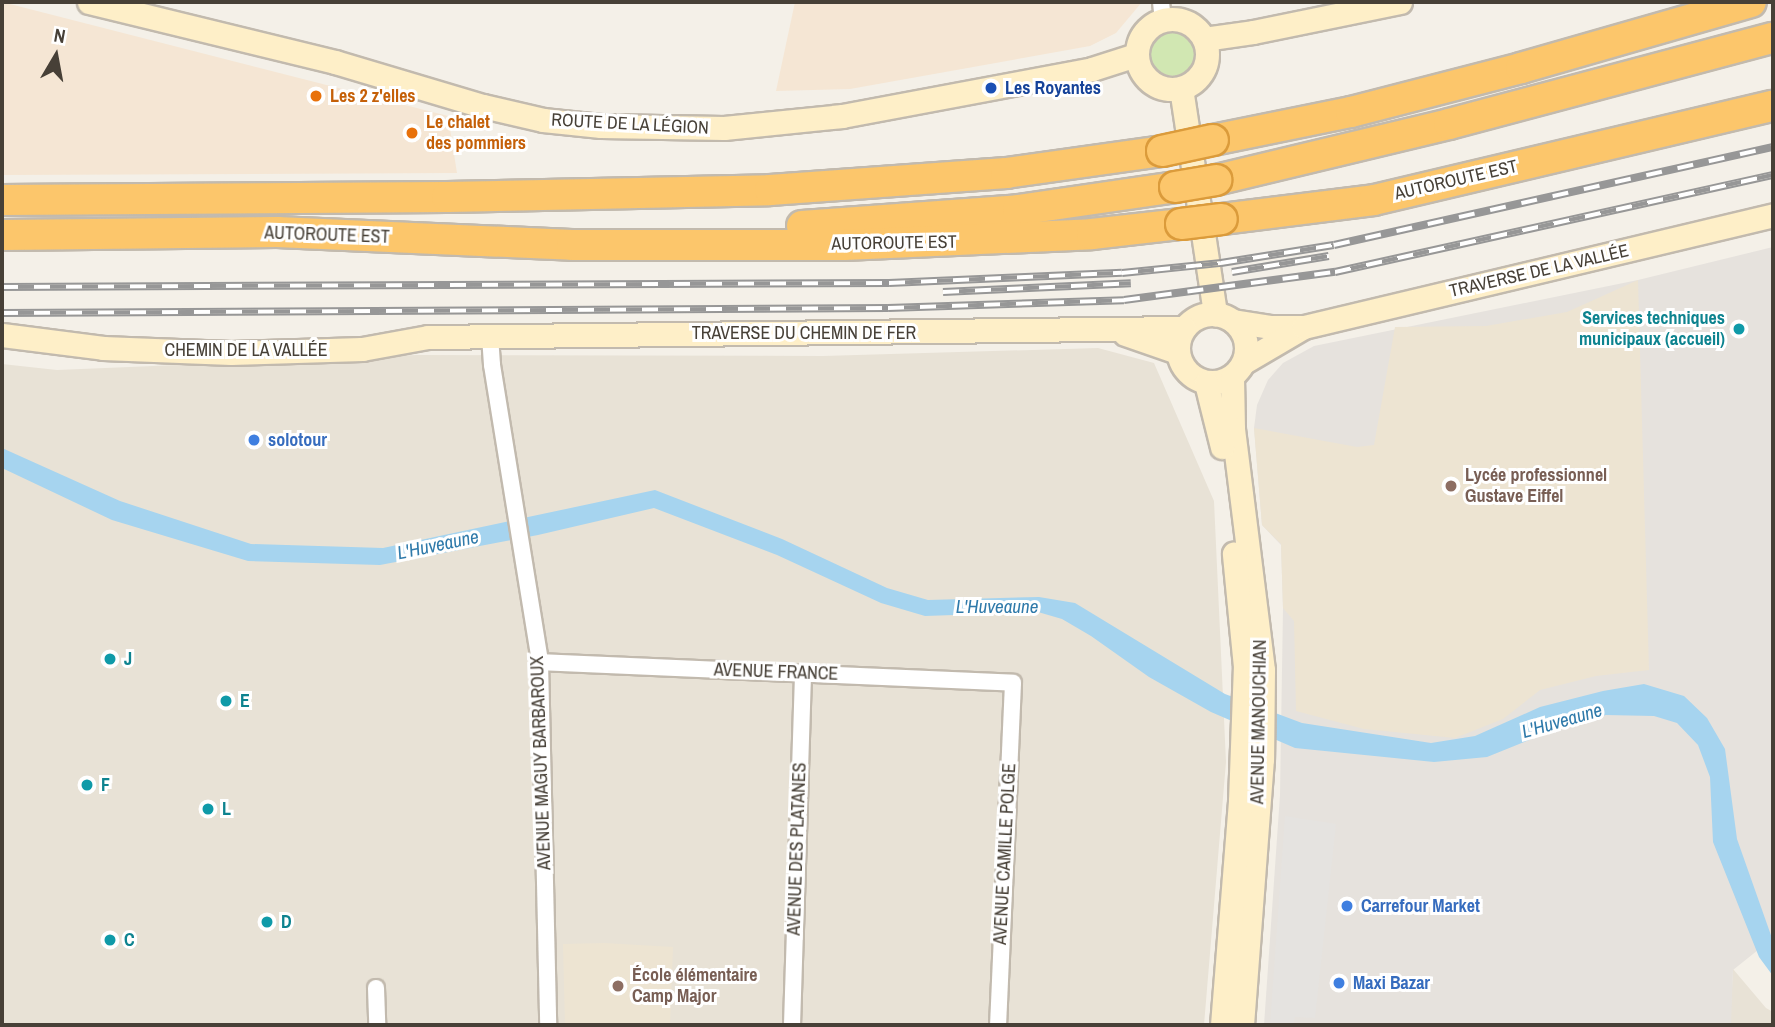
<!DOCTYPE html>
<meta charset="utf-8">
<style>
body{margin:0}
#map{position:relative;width:1775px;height:1027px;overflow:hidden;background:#f4f0e8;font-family:"Archivo Narrow",sans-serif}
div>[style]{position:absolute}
.residential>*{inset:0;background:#e8e2d6}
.commercial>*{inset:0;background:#f5e6d4}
.industrial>*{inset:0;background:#e6e2dd}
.education>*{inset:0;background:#ede4d2}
.green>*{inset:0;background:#d1e7b2}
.round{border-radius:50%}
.parking>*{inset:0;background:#e5e3e0}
.water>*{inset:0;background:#a6d4ef}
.roads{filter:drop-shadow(2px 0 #c2baae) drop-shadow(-2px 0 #c2baae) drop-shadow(0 2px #c2baae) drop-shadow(0 -2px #c2baae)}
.street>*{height:16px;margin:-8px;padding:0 8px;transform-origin:8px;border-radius:8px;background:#fff}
.secondary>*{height:23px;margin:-11.5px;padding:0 11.5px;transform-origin:11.5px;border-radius:11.5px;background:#feefc8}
.secondary>.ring{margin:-11.5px;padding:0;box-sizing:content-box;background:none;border:23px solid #feefc8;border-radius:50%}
.highway>*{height:30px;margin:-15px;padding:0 15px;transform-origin:15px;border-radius:15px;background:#fcc66b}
.rail>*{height:8px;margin-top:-4px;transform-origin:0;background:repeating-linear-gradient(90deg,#fff 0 16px,#979797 0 32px);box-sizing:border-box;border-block:2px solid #979797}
.bridges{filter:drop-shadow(2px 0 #db9b3b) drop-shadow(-2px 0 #db9b3b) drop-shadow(0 2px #db9b3b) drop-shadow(0 -2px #db9b3b)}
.highway-bridge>*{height:30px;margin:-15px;padding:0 15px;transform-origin:15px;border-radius:15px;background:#fcc66b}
.dots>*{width:19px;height:19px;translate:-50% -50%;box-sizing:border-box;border:4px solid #fff;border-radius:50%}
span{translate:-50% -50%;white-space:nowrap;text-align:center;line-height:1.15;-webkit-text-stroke:6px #fff;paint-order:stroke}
.transit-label{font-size:18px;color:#164399;font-weight:700}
.left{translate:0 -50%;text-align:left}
.food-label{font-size:18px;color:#c56008;font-weight:700}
.street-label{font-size:18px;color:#474037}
.culture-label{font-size:18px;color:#0d838f;font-weight:700}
.right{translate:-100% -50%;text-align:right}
.shop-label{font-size:18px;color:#366cbe;font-weight:700}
.education-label{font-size:18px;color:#785e54;font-weight:700}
.water-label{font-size:19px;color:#2f7aaa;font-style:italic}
.frame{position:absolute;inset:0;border:4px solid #474037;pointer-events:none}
.north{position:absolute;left:21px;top:21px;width:70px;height:70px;-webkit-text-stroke:5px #fff;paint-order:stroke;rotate:10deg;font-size:19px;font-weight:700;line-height:28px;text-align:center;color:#474037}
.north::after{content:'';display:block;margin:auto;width:24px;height:32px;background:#474037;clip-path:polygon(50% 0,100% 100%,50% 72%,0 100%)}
</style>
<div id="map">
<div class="residential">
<div style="clip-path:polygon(1098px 348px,1154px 363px,1214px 501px,1226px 762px,1204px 1025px,2px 1025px,2px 364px,57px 370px,416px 355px,823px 356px)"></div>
<div style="clip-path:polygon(1733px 969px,1766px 1008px,1773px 1012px,1773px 1025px,1730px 1025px)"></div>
</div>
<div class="commercial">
<div style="clip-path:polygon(2px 2px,448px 116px,457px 173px,2px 175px)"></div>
<div style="clip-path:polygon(795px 2px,1142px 2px,1116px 33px,1090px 46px,850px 89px,776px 91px)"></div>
</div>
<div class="industrial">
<div style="clip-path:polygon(1773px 247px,1773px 938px,1733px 970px,1731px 1025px,1264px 1025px,1280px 795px,1283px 608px,1281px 545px,1262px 525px,1254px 428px,1257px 405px,1268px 380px,1283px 363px,1314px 346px,1638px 280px)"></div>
</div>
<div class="education">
<div style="clip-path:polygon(1638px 280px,1649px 670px,1596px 676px,1540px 690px,1503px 719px,1455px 738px,1364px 729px,1296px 711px,1294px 621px,1283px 608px,1281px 544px,1262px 525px,1254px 428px,1357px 447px,1374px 445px,1395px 327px,1486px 326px,1567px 312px)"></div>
<div style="clip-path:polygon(604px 943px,673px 947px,670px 1025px,565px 1025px,563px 944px)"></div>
</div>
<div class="green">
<div class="round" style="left:1150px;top:30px;width:46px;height:46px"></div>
</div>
<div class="parking">
<div style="clip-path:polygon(1285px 816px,1336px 824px,1315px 1018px,1295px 1017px,1293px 1025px,1270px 1025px)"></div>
</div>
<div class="water">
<div style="clip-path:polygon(2px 448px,120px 501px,251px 544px,383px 548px,655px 490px,782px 539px,887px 588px,928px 600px,1039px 597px,1075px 603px,1225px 694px,1302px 723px,1431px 743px,1475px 736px,1540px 707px,1603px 691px,1644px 684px,1684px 696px,1707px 718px,1725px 749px,1737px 839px,1773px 941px,1773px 976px,1759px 957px,1713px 842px,1710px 777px,1698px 745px,1677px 723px,1654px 716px,1606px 715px,1564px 726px,1487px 757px,1434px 762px,1295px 748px,1211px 712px,1149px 677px,1091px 636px,1062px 619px,1038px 612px,925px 616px,881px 603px,777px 555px,654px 508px,538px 535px,380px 565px,248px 561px,112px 520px,2px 468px)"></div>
</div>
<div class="roads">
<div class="street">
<div style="left:1161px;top:2px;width:18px;rotate:84deg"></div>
<div style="left:490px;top:336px;width:29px;rotate:86deg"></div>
<div style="left:492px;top:365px;width:301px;rotate:80.8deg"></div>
<div style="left:540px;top:662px;width:363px;rotate:88.7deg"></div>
<div style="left:540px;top:662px;width:473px;rotate:2.5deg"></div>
<div style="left:1013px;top:683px;width:342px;rotate:92.5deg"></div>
<div style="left:376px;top:988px;width:37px;rotate:88deg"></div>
<div style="left:792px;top:1025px;width:352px;rotate:-88.2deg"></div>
</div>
<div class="secondary">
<div style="left:89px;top:2px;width:253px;rotate:13.7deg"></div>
<div style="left:335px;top:62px;width:154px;rotate:16.6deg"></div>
<div style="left:483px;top:106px;width:62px;rotate:13.1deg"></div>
<div style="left:543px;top:120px;width:58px;rotate:5.9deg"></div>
<div style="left:601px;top:126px;width:123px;rotate:0.9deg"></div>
<div style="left:724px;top:128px;width:119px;rotate:-5.8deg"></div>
<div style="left:842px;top:116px;width:254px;rotate:-10.6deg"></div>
<div style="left:1092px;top:69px;width:46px;rotate:-17.7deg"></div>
<div class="ring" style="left:1137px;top:19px;width:47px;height:47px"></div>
<div style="left:1204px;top:39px;width:49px;rotate:-8.1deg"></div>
<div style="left:1253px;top:32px;width:150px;rotate:-11.5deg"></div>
<div style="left:1181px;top:88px;width:229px;rotate:81.4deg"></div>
<div class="ring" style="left:1178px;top:314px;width:45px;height:45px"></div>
<div style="left:1233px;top:321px;width:37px;rotate:9deg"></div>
<div style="left:1270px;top:327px;width:31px"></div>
<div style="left:1125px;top:334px;width:55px;rotate:19.1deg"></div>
<div style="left:2px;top:335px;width:102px;rotate:7.3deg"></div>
<div style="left:103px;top:348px;width:128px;rotate:2.2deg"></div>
<div style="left:231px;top:353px;width:131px;rotate:-1.7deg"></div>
<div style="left:362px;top:349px;width:67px;rotate:-10.3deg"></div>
<div style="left:428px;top:337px;width:756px;rotate:-0.68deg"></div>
<div style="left:1244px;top:362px;width:69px;rotate:-30.3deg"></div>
<div style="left:1304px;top:327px;width:482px;rotate:-13.4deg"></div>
<div style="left:1232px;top:377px;width:52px;rotate:88.9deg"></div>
<div style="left:1233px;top:429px;width:243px;rotate:82.9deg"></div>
<div style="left:1263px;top:670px;width:89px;rotate:90.6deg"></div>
<div style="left:1262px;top:759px;width:267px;rotate:94.3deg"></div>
<div style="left:1206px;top:383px;width:66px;rotate:76deg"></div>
<div style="left:1222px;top:1025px;width:225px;rotate:-85.4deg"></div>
<div style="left:1240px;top:801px;width:134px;rotate:-87.9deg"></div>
<div style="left:1245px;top:667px;width:114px;rotate:-95.6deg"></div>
</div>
<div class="highway">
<div style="left:1213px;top:140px;width:141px;rotate:-11.5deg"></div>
<div style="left:1351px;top:112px;width:176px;rotate:-14.5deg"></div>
<div style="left:1521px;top:68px;width:239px;rotate:-16deg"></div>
<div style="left:1216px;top:180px;width:240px;rotate:-13.5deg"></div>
<div style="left:1449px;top:124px;width:335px;rotate:-14.9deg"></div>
<div style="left:2px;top:200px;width:445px;rotate:-0.4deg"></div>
<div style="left:447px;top:197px;width:323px;rotate:-1.2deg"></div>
<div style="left:770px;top:190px;width:237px;rotate:-4.1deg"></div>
<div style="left:1006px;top:173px;width:158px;rotate:-8deg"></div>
<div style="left:1222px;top:219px;width:153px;rotate:-7.1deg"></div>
<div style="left:1374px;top:200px;width:410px;rotate:-13.3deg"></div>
<div style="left:802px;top:226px;width:217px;rotate:-4.2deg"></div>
<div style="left:1018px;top:210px;width:159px;rotate:-8.3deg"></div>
<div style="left:2px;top:235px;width:275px;rotate:-0.6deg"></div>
<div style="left:277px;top:232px;width:295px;rotate:2.5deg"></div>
<div style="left:572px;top:245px;width:272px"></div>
<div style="left:844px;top:245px;width:248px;rotate:-2.5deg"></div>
<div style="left:1092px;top:234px;width:90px;rotate:-6.4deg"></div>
</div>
</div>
<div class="rail">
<div style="left:1232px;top:272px;width:98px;rotate:-9.4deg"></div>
<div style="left:2px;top:287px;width:887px;rotate:-0.26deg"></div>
<div style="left:889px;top:283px;width:233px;rotate:-2.5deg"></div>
<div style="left:1122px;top:273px;width:100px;rotate:-5.8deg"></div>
<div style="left:1221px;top:263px;width:114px;rotate:-9.1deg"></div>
<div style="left:1334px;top:245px;width:450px;rotate:-12.6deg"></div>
<div style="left:943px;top:292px;width:188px;rotate:-2.7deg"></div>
<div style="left:2px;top:313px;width:886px;rotate:-0.32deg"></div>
<div style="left:888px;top:308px;width:236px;rotate:-1.9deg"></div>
<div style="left:1124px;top:300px;width:213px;rotate:-7.6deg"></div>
<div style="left:1335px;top:272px;width:449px;rotate:-12.5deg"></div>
</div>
<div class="bridges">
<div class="highway-bridge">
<div style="left:1162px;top:151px;width:52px;rotate:-12.2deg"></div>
<div style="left:1175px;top:187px;width:42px;rotate:-9.7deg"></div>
<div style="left:1181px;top:224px;width:41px;rotate:-7deg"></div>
</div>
</div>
<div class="dots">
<div style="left:991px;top:88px;background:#1a4fb4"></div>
<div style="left:316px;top:96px;background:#e8710a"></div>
<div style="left:412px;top:133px;background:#e8710a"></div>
<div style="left:1739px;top:329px;background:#0f9aa8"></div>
<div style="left:254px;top:440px;background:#3f7fe0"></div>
<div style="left:1451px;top:486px;background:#8d6e63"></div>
<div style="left:110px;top:659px;background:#0f9aa8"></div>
<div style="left:226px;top:701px;background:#0f9aa8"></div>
<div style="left:87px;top:785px;background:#0f9aa8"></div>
<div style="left:208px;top:809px;background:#0f9aa8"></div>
<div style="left:1347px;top:906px;background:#3f7fe0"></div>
<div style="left:267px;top:922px;background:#0f9aa8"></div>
<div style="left:110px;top:940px;background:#0f9aa8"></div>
<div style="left:1339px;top:983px;background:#3f7fe0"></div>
<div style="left:618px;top:986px;background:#8d6e63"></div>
</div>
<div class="transit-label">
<span class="left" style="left:1005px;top:88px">Les Royantes</span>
</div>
<div class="food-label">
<span class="left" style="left:330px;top:96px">Les 2 z'elles</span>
<span class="left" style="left:426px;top:133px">Le chalet<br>des pommiers</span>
</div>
<div class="street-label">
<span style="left:630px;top:124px;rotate:3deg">ROUTE DE LA LÉGION</span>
<span style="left:1456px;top:180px;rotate:-13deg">AUTOROUTE EST</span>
<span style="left:327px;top:235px;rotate:2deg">AUTOROUTE EST</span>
<span style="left:894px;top:243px;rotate:-1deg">AUTOROUTE EST</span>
<span style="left:1539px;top:271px;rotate:-13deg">TRAVERSE DE LA VALLÉE</span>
<span style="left:804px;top:333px">TRAVERSE DU CHEMIN DE FER</span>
<span style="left:246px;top:350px">CHEMIN DE LA VALLÉE</span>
<span style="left:776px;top:672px;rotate:2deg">AVENUE FRANCE</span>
<span style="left:1259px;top:722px;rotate:-89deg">AVENUE MANOUCHIAN</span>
<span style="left:541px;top:763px;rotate:-92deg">AVENUE MAGUY BARBAROUX</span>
<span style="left:797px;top:849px;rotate:-88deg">AVENUE DES PLATANES</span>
<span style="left:1005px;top:854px;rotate:-87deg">AVENUE CAMILLE POLGE</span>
</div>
<div class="culture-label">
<span class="right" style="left:1725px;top:329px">Services techniques<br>municipaux (accueil)</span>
<span class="left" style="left:124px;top:659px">J</span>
<span class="left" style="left:240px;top:701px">E</span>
<span class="left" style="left:101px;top:785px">F</span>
<span class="left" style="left:222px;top:809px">L</span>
<span class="left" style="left:281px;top:922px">D</span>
<span class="left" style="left:124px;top:940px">C</span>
</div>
<div class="shop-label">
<span class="left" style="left:268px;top:440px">solotour</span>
<span class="left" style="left:1361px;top:906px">Carrefour Market</span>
<span class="left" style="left:1353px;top:983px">Maxi Bazar</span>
</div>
<div class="education-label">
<span class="left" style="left:1465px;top:486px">Lycée professionnel<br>Gustave Eiffel</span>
<span class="left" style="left:632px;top:986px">École élémentaire<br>Camp Major</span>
</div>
<div class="water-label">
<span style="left:438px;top:545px;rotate:-12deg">L'Huveaune</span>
<span style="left:997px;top:607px">L'Huveaune</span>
<span style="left:1562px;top:721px;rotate:-16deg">L'Huveaune</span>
</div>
<div class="frame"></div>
<div class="north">N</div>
</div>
